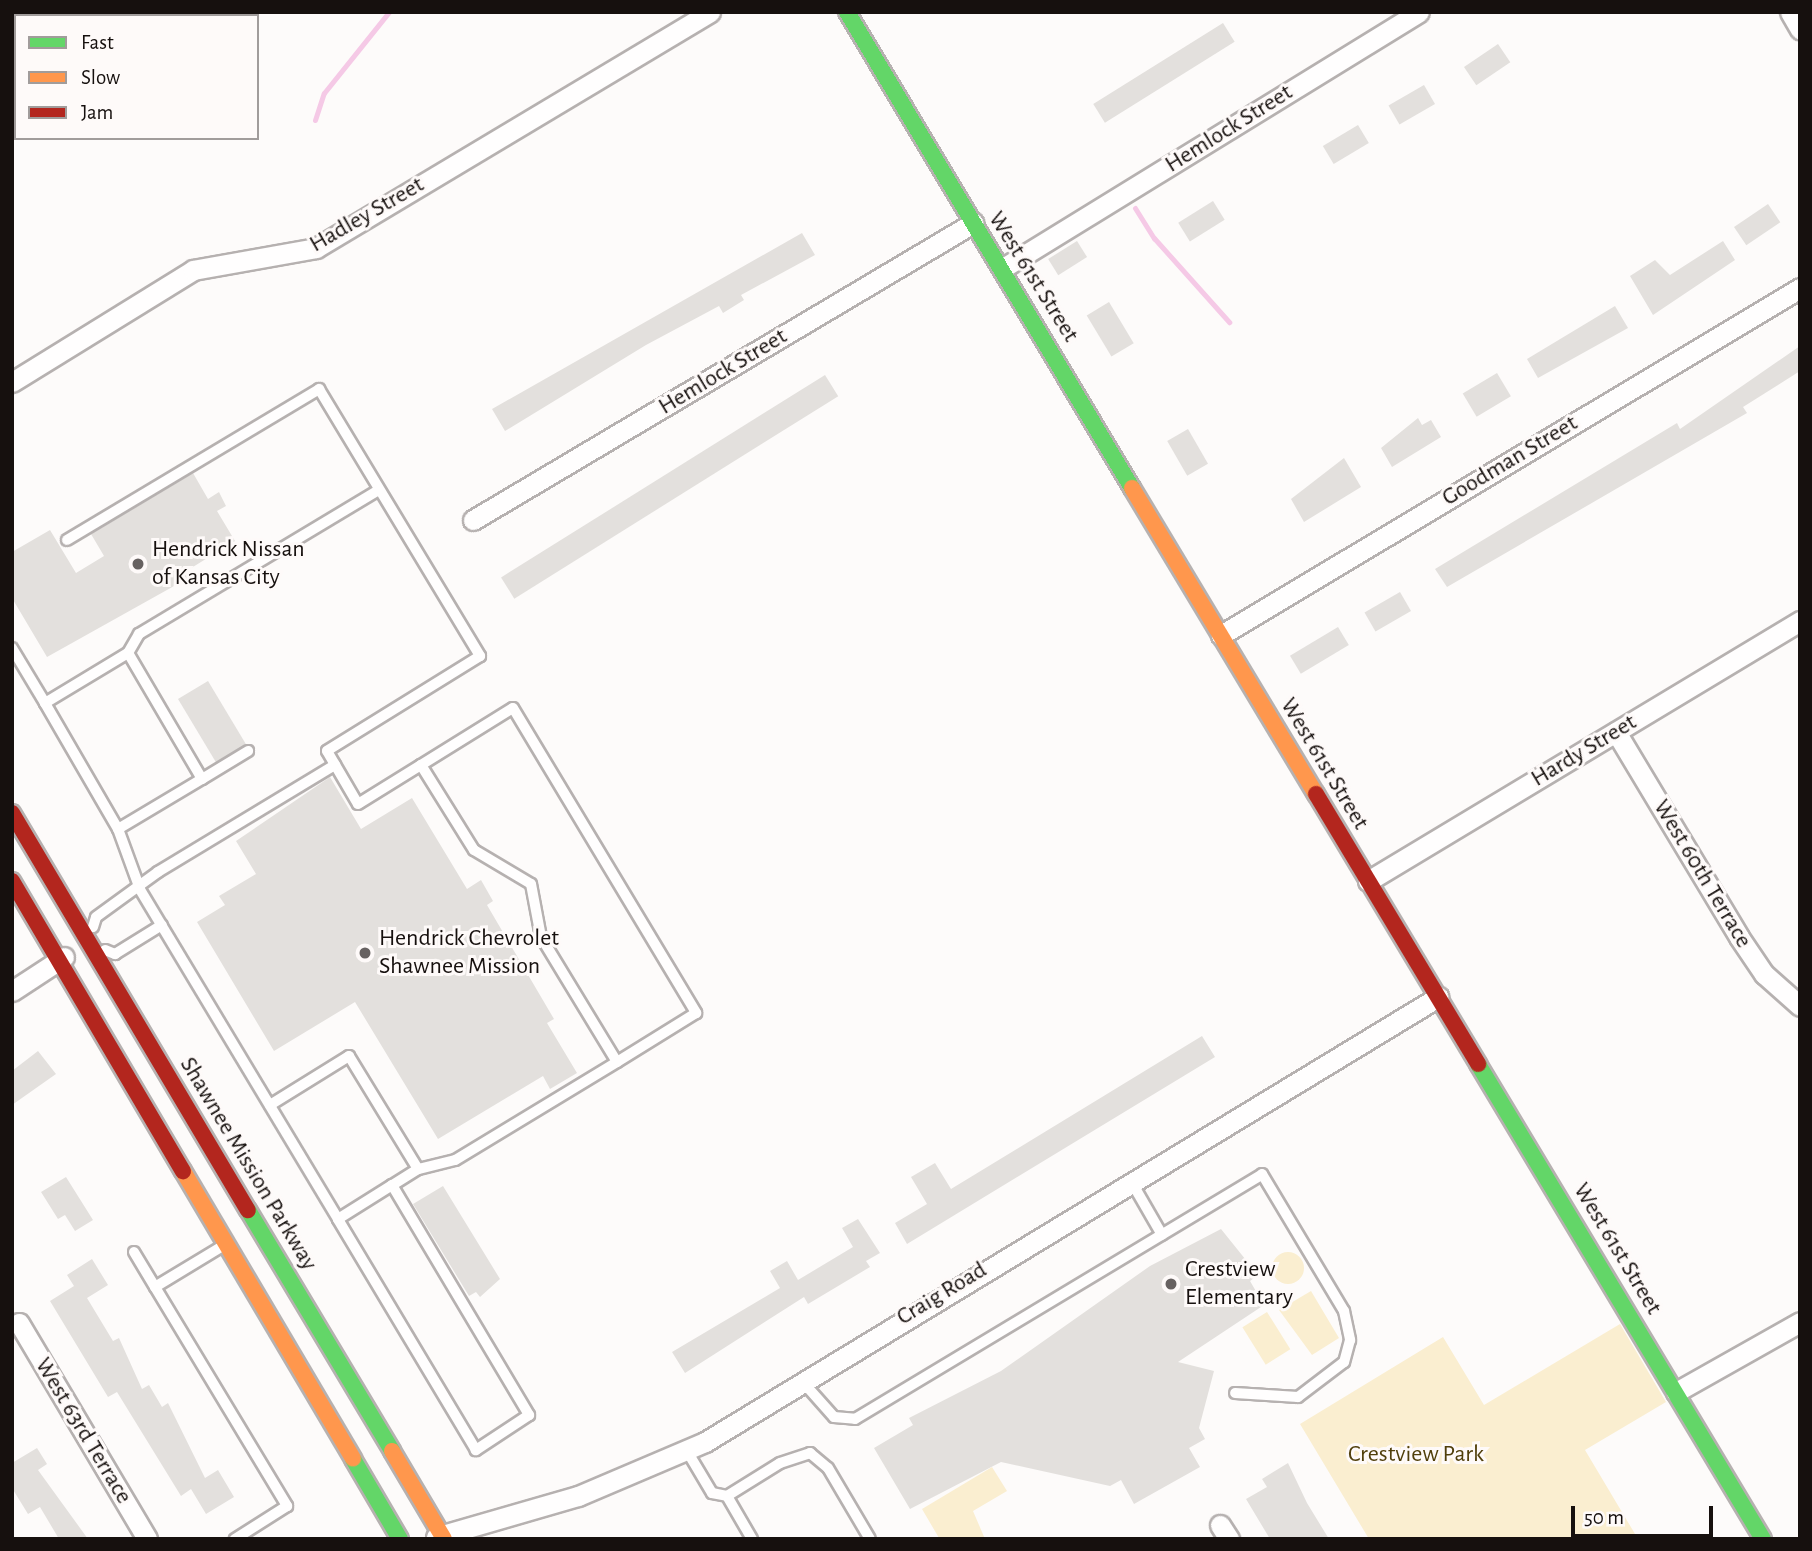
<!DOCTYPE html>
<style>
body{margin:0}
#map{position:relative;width:1812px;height:1551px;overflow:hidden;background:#fdfbfa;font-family:"Alegreya Sans",sans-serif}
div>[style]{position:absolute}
.green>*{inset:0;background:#faeed0;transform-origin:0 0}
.round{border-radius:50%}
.stream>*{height:5px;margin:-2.5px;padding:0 2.5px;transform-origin:2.5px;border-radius:2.5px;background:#f5c9e6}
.building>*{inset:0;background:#e3e0dd;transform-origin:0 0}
.roads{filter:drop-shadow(2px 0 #b6b1b0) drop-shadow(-2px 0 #b6b1b0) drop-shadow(0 2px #b6b1b0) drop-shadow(0 -2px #b6b1b0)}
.lane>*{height:10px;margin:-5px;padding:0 5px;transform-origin:5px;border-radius:5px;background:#fffefe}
.street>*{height:19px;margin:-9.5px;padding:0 9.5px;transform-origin:9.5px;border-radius:9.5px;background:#fffefe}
.fast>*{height:16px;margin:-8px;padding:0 8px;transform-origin:8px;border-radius:8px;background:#63d668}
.slow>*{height:16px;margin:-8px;padding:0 8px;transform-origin:8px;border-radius:8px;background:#ff974d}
.jam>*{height:16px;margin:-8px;padding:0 8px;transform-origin:8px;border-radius:8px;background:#b3261e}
.dots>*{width:19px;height:19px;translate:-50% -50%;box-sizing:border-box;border:4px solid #fefaf9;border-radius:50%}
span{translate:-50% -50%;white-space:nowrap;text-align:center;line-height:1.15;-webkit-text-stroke:6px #fefaf9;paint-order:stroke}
.street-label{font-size:24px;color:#16100e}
.poi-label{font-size:24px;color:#16100e}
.left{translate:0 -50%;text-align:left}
.park-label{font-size:24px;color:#503f0b}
.frame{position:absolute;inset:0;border:14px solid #16100e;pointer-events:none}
.legend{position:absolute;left:14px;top:14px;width:245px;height:126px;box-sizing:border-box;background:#fefaf9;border:2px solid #a19c9b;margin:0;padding:9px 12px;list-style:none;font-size:21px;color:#16100e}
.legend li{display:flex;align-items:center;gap:14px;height:35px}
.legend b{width:35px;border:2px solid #a19c9b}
.scale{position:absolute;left:1571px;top:1506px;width:142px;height:32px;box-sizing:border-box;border:4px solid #16100e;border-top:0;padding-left:9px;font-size:21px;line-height:24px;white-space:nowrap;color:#16100e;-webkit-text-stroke:5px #fefaf9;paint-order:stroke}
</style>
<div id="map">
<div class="green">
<div class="round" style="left:1272px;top:1252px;width:32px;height:32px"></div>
<div style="clip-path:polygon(1311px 1291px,1339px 1338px,1312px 1355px,1279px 1310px)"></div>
<div style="left:1267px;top:1312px;width:44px;height:29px;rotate:58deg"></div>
<div style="clip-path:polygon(1620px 1324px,1666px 1402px,1585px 1450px,1638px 1539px,1369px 1539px,1300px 1424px,1443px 1337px,1484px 1405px)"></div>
<div style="clip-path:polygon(992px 1467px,1007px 1491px,973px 1511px,985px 1539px,939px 1538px,922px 1509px)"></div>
</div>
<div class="stream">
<div style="left:315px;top:120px;width:28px;rotate:-72deg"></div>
<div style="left:324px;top:93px;width:104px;rotate:-51.3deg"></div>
<div style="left:1135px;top:208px;width:36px;rotate:58deg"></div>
<div style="left:1154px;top:238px;width:113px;rotate:48.2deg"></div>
</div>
<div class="building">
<div style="left:1223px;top:23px;width:22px;height:153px;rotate:58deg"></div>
<div style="left:1498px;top:44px;width:22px;height:41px;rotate:56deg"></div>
<div style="left:1424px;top:85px;width:22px;height:41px;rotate:60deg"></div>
<div style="left:1358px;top:125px;width:21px;height:41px;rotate:59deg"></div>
<div style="left:1213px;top:201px;width:22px;height:41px;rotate:58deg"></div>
<div style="left:1768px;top:204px;width:22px;height:41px;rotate:56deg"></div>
<div style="clip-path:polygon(802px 233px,815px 255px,741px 295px,744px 300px,723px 313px,719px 306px,646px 345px,505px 431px,492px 409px)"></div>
<div style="left:1077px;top:241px;width:19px;height:34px;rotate:58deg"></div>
<div style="clip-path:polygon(1723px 241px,1735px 260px,1653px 315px,1630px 276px,1655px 260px,1670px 275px)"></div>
<div style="left:1109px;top:302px;width:48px;height:26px;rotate:59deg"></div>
<div style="clip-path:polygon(1615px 306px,1628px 328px,1538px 378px,1527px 359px)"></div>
<div style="clip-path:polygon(1800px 346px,1800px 371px,1743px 407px,1747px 413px,1447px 587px,1435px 569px,1677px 423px,1680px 429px)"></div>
<div style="left:1497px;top:373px;width:27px;height:40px;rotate:59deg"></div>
<div style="left:825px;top:375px;width:25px;height:382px;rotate:58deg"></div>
<div style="clip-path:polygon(1418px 418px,1422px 425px,1431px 420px,1441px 437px,1392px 467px,1381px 448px)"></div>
<div style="left:1188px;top:429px;width:40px;height:24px;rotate:60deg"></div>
<div style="clip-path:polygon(1344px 458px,1361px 487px,1304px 522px,1291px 499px)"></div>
<div style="clip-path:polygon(193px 473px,208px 499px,219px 492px,226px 506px,217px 511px,235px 541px,188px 570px,192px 576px,47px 657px,12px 598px,12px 552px,50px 530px,76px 573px,104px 556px,91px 534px)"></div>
<div style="left:1400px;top:592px;width:22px;height:41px;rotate:60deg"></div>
<div style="left:1338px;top:627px;width:21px;height:56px;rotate:59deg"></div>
<div style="left:208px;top:681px;width:74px;height:35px;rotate:59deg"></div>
<div style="clip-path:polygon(330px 777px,361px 829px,412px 798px,467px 889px,481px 880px,493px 901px,487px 905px,554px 1019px,547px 1023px,577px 1073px,550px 1089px,543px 1076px,438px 1139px,355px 1002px,274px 1051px,197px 922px,225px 905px,219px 896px,256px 874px,236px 841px)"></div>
<div style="clip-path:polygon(1202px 1036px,1215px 1057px,907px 1244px,895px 1223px,927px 1204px,911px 1177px,935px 1163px,951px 1189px)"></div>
<div style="clip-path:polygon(38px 1051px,56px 1074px,12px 1105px,12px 1071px)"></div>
<div style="clip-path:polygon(66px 1177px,93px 1220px,75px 1231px,65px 1215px,58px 1219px,41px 1192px)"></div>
<div style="clip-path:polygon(443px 1186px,500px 1279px,480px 1297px,476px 1292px,469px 1296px,413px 1204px)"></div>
<div style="clip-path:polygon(858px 1219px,880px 1253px,866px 1261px,870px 1267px,808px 1304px,804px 1297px,685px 1373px,672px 1352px,780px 1288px,770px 1271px,787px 1261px,798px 1280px,853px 1247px,842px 1228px)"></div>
<div style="clip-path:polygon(1221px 1229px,1258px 1275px,1250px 1281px,1264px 1305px,1178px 1362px,1214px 1371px,1199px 1428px,1205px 1439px,1189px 1448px,1200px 1467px,1134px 1504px,1121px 1480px,1110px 1486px,1001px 1462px,910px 1509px,874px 1448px,913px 1425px,909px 1418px,1001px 1371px,1150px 1266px)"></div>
<div style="clip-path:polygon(92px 1259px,108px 1285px,87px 1298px,113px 1341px,119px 1338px,142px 1389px,149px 1385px,162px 1407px,168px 1403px,205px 1478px,218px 1470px,234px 1497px,206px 1514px,191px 1489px,181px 1496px,117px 1392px,108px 1397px,50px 1301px,74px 1286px,67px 1275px)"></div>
<div style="clip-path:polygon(37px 1448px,47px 1464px,38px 1470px,88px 1539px,59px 1539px,40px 1507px,28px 1514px,12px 1488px,12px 1463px)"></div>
<div style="clip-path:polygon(1288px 1463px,1307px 1503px,1329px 1539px,1270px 1539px,1246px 1499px,1267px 1487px,1262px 1479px)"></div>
</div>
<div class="roads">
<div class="lane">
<div style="left:67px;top:540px;width:294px;rotate:-30.9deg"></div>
<div style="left:319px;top:389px;width:312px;rotate:58.9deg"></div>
<div style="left:480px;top:656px;width:180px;rotate:148.2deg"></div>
<div style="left:327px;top:751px;width:61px;rotate:59.7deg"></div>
<div style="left:358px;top:804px;width:74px;rotate:-31.8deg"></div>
<div style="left:421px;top:765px;width:100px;rotate:58.1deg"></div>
<div style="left:474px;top:850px;width:66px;rotate:30.8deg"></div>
<div style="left:531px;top:884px;width:54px;rotate:79.3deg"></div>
<div style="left:541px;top:937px;width:146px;rotate:58.7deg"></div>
<div style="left:617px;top:1062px;width:189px;rotate:148.8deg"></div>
<div style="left:455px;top:1160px;width:38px;rotate:166deg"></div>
<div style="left:12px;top:648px;width:64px;rotate:59deg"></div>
<div style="left:421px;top:765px;width:108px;rotate:-31.8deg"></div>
<div style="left:513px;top:708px;width:356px;rotate:59deg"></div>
<div style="left:696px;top:1013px;width:93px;rotate:148.2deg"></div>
<div style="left:202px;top:779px;width:54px;rotate:-31.3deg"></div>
<div style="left:118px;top:829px;width:98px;rotate:-30.8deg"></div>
<div style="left:202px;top:779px;width:146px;rotate:-120.4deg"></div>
<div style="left:93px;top:927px;width:10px;rotate:-73deg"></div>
<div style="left:96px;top:917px;width:77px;rotate:-36deg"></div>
<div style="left:158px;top:872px;width:207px;rotate:-31.2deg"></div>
<div style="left:105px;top:950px;width:11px;rotate:22deg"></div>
<div style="left:115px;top:954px;width:55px;rotate:-31.7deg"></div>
<div style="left:270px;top:1105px;width:93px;rotate:-31.8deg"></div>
<div style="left:349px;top:1056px;width:132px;rotate:58.6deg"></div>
<div style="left:418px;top:1169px;width:31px;rotate:148deg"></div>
<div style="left:1131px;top:1181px;width:62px;rotate:60.1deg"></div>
<div style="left:338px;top:1219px;width:64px;rotate:-32.2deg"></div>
<div style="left:392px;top:1185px;width:268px;rotate:59.2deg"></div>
<div style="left:529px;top:1415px;width:64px;rotate:146.6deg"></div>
<div style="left:476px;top:1450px;width:269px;rotate:-120.9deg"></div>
<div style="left:338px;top:1219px;width:385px;rotate:-121deg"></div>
<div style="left:140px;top:889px;width:64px;rotate:-110.1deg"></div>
<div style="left:118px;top:829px;width:146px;rotate:-120.1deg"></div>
<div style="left:45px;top:703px;width:97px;rotate:-31.1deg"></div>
<div style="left:128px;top:653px;width:22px;rotate:-60deg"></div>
<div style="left:139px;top:634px;width:280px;rotate:-31deg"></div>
<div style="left:221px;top:1247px;width:77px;rotate:148.8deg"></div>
<div style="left:155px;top:1287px;width:256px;rotate:58.9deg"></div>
<div style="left:287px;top:1506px;width:62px;rotate:147.6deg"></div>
<div style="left:134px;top:1252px;width:41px;rotate:59deg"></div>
<div style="left:802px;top:1381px;width:48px;rotate:48.4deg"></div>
<div style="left:834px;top:1417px;width:21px;rotate:5deg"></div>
<div style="left:855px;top:1419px;width:475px;rotate:-31deg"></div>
<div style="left:1262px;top:1174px;width:160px;rotate:59.1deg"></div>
<div style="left:1344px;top:1311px;width:30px;rotate:78deg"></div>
<div style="left:1350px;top:1340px;width:23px;rotate:105deg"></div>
<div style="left:1344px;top:1362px;width:58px;rotate:142.7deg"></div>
<div style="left:1298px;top:1397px;width:63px;rotate:-176.4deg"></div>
<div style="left:687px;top:1451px;width:49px;rotate:59.2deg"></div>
<div style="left:712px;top:1493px;width:15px;rotate:11deg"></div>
<div style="left:727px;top:1496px;width:62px;rotate:-31.9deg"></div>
<div style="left:780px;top:1463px;width:32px;rotate:-18deg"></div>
<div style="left:810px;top:1453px;width:23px;rotate:40deg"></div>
<div style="left:828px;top:1468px;width:82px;rotate:59.4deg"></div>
<div style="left:727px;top:1496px;width:50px;rotate:59.8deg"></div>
</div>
<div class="street">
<div style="left:1790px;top:12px;width:20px;rotate:60deg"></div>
<div style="left:1003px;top:268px;width:488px;rotate:-31.6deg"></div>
<div style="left:12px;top:382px;width:213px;rotate:-31.7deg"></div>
<div style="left:193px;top:270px;width:125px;rotate:-10.1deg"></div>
<div style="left:316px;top:248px;width:459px;rotate:-30.9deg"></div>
<div style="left:473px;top:520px;width:582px;rotate:-30.71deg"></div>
<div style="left:1221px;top:635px;width:675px;rotate:-30.93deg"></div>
<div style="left:1616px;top:732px;width:239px;rotate:59deg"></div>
<div style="left:1739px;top:937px;width:45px;rotate:56deg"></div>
<div style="left:1764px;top:974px;width:48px;rotate:41.6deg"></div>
<div style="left:1368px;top:881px;width:504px;rotate:-31.04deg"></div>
<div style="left:12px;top:991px;width:62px;rotate:-33.2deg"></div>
<div style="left:19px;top:1323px;width:251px;rotate:59.3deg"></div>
<div style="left:1676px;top:1392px;width:142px;rotate:-29.4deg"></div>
<div style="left:1220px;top:1525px;width:17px;rotate:57deg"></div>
<div style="left:436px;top:1537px;width:148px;rotate:-16.1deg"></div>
<div style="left:578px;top:1496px;width:138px;rotate:-23deg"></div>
<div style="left:705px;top:1442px;width:858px;rotate:-31.26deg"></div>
</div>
<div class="fast">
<div style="left:847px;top:12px;width:555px;rotate:59.09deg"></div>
<div style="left:1478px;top:1064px;width:554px;rotate:59.04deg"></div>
<div style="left:248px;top:1210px;width:281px;rotate:59.1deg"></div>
<div style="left:353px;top:1459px;width:93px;rotate:59.6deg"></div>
</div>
<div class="slow">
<div style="left:1132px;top:488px;width:357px;rotate:59deg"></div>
<div style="left:183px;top:1171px;width:334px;rotate:59.4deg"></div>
<div style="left:392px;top:1451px;width:102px;rotate:59.4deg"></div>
</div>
<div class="jam">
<div style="left:1316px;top:794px;width:315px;rotate:59deg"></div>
<div style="left:12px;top:813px;width:462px;rotate:59.3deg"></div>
<div style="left:12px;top:881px;width:337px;rotate:59.5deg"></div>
</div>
</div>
<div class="dots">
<div style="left:138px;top:564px;background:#676261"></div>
<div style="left:365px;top:953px;background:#676261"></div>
<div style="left:1171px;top:1284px;background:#676261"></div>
</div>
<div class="street-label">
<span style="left:1229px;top:129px;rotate:-32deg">Hemlock Street</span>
<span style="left:367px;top:215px;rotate:-30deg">Hadley Street</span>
<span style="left:1033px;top:277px;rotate:58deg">West 61st Street</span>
<span style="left:723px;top:372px;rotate:-31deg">Hemlock Street</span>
<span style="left:1510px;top:461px;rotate:-31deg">Goodman Street</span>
<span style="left:1584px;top:751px;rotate:-31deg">Hardy Street</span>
<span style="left:1324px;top:764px;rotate:59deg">West 61st Street</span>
<span style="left:1702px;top:874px;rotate:59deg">West 60th Terrace</span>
<span style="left:248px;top:1164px;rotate:59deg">Shawnee Mission Parkway</span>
<span style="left:1617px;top:1249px;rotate:59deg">West 61st Street</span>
<span style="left:942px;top:1294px;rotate:-31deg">Craig Road</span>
<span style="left:83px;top:1431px;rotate:59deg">West 63rd Terrace</span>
</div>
<div class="poi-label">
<span class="left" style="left:152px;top:564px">Hendrick Nissan<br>of Kansas City</span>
<span class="left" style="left:379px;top:953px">Hendrick Chevrolet<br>Shawnee Mission</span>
<span class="left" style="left:1185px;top:1284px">Crestview<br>Elementary</span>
</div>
<div class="park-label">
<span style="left:1416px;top:1455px">Crestview Park</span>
</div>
<div class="frame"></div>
<ul class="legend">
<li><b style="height:9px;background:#63d668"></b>Fast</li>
<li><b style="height:9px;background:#ff974d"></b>Slow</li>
<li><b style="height:9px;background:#b3261e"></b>Jam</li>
</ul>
<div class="scale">50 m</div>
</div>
